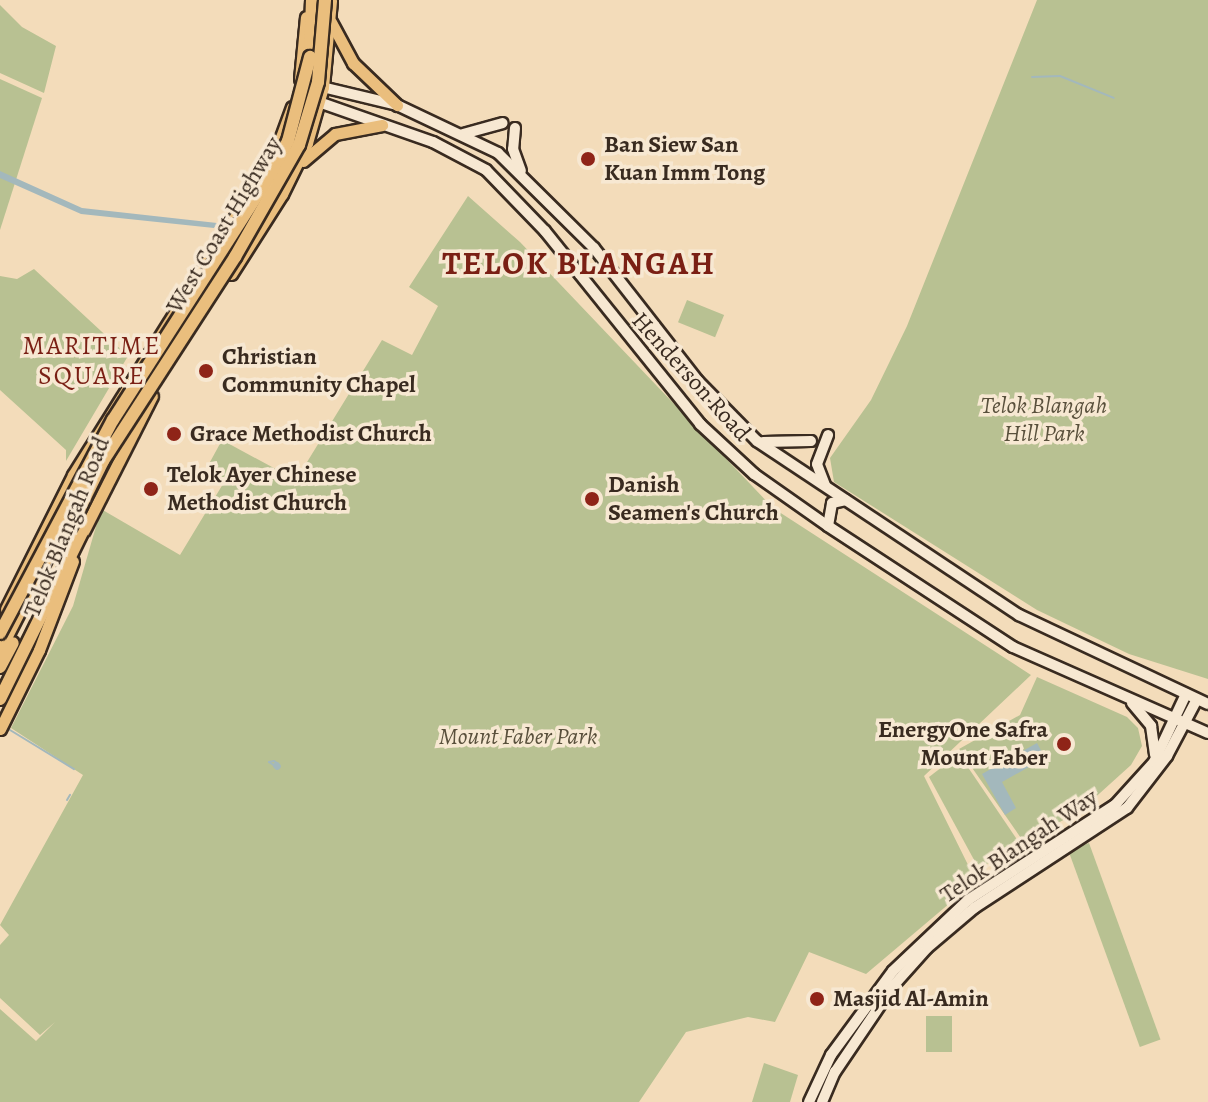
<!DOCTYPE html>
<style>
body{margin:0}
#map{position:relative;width:1208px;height:1102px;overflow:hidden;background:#f3dcba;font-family:Alegreya,serif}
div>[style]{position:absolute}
.green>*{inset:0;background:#b8c192;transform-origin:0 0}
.water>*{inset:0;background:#a3b8bc}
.stream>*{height:2px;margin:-1px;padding:0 1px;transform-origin:1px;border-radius:1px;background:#a3b8bc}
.canal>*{height:7px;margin:-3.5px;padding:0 3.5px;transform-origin:3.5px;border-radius:3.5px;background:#a3b8bc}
.roads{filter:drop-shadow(2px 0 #392b20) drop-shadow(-2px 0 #392b20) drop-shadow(0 2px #392b20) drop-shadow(0 -2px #392b20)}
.secondary>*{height:10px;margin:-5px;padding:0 5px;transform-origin:5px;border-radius:5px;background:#f7e8d2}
.primary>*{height:11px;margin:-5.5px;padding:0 5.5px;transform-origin:5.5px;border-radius:5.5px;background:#eabe7d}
.highway>*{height:12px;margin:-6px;padding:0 6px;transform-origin:6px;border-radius:6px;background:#eabe7d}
.bridges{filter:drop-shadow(2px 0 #392b20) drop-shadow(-2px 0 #392b20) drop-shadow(0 2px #392b20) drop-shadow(0 -2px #392b20)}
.highway-bridge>*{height:12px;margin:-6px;padding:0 6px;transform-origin:6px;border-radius:6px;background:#eabe7d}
.dots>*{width:22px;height:22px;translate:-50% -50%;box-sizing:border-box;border:4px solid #f7e8d2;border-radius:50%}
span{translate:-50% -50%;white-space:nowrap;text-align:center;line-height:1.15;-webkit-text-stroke:7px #f7e8d2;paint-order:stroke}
.poi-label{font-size:24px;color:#392b20;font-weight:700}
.left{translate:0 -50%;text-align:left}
.right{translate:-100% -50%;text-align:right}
.street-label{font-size:24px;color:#392b20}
.park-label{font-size:24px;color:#59503c;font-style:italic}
.neighbourhood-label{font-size:26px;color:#7a1f14;letter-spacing:2px}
.district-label{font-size:32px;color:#7a1f14;font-weight:700;letter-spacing:2px}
</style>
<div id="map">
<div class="green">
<div style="clip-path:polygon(1037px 0,1208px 0,1208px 679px,1129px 654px,1037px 610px,834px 482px,830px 458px,871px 400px,907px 326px)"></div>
<div style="clip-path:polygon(0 5px,22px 27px,56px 46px,44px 93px,0 73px)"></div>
<div style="clip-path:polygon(0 79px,42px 98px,0 230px)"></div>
<div style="clip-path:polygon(468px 196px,520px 242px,773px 508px,1031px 675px,924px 776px,976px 881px,866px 974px,809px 952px,775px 1022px,748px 1017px,686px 1032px,639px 1102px,0 1102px,0 1009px,36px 1041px,55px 1022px,40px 1035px,0 998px,0 945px,9px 935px,0 925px,83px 775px,11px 728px,73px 606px,101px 509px,180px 555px,223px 484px,204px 473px,222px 440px,296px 480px,382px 340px,412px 355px,438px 306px,409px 287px)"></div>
<div style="clip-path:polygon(34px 269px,128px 356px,66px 461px,66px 450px,0 390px,0 276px,17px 279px)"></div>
<div style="left:687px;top:300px;width:40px;height:24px;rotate:22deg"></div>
<div style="clip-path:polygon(1037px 677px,1127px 717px,1138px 728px,1142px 746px,1131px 765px,1079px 812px,1023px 841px,959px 749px,1020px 715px)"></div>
<div style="clip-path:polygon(959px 754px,1020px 844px,979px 869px,929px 777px)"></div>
<div style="left:1089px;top:843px;width:209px;height:22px;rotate:70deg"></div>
<div style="left:926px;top:1016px;width:26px;height:36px"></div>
<div style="clip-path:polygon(764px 1063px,798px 1075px,790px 1102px,752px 1102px)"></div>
</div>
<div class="water">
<div style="clip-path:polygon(0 171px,82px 208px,217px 223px,214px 228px,81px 214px,0 178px)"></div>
<div style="clip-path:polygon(1037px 743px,1045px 758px,1002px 782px,1016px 808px,1005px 815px,982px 774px)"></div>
</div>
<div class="stream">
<div style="left:1032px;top:77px;width:28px;rotate:-2deg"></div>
<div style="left:1060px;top:76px;width:58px;rotate:22.2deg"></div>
<div style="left:10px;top:730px;width:75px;rotate:31.4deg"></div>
<div style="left:274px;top:761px;width:4px;rotate:34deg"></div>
<div style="left:277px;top:763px;width:4px;rotate:124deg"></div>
<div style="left:275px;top:766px;width:7px;rotate:-146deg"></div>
<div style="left:269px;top:762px;width:5px;rotate:-11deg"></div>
<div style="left:67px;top:800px;width:6px;rotate:-59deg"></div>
</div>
<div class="canal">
<div style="left:276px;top:765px;width:1px;rotate:45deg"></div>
</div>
<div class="roads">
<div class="secondary">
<div style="left:318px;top:86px;width:81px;rotate:13.5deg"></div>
<div style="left:397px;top:105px;width:112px;rotate:25.4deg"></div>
<div style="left:498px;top:153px;width:135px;rotate:44.7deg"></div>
<div style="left:594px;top:248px;width:169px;rotate:52deg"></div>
<div style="left:698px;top:381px;width:84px;rotate:45.5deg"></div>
<div style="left:757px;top:441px;width:315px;rotate:33.6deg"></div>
<div style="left:1019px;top:615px;width:209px;rotate:25.2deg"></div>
<div style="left:313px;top:100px;width:127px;rotate:19.3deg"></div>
<div style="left:433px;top:142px;width:60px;rotate:27.8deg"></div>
<div style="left:486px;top:170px;width:85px;rotate:46deg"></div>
<div style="left:545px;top:231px;width:248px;rotate:51.2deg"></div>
<div style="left:700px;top:424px;width:74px;rotate:42.8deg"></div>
<div style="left:754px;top:474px;width:90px;rotate:35.1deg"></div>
<div style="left:828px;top:526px;width:221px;rotate:33.2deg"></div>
<div style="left:1013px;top:647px;width:213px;rotate:23.8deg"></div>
<div style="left:515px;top:128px;width:21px;rotate:95deg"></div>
<div style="left:513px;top:149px;width:23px;rotate:70deg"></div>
<div style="left:463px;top:134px;width:41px;rotate:-15.4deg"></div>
<div style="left:763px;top:442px;width:48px;rotate:-1.2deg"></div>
<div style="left:825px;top:485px;width:22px;rotate:-111deg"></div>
<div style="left:817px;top:464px;width:31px;rotate:-69deg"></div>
<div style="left:828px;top:526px;width:23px;rotate:-80deg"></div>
<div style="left:832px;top:503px;width:14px;rotate:-12deg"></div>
<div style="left:1132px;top:703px;width:30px;rotate:50deg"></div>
<div style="left:1151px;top:726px;width:29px;rotate:82deg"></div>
<div style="left:809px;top:1102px;width:52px;rotate:-64.9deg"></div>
<div style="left:831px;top:1055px;width:104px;rotate:-53.6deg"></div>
<div style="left:893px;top:971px;width:103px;rotate:-43.4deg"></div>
<div style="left:968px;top:900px;width:175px;rotate:-32.9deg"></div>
<div style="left:1115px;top:805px;width:58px;rotate:-47.8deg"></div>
<div style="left:1154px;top:762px;width:75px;rotate:-64.8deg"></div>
<div style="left:822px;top:1102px;width:33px;rotate:-67deg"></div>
<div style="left:835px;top:1072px;width:105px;rotate:-55.9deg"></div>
<div style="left:894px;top:985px;width:50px;rotate:-48.3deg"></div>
<div style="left:927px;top:948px;width:62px;rotate:-40.4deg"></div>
<div style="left:974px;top:908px;width:183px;rotate:-33.2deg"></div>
<div style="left:1127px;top:808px;width:66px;rotate:-52.4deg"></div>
<div style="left:1167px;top:756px;width:64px;rotate:-62.2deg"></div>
</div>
<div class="primary">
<div style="left:331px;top:22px;width:47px;rotate:61.8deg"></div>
<div style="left:353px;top:63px;width:61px;rotate:43.7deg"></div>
<div style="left:300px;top:79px;width:62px;rotate:-84.5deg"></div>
<div style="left:303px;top:161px;width:42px;rotate:-40.2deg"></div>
<div style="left:335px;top:134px;width:48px;rotate:-10.8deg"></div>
<div style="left:231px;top:274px;width:95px;rotate:-57.5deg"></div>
<div style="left:282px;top:194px;width:57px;rotate:-63.9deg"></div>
<div style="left:307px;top:143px;width:58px;rotate:-74.1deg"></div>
<div style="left:323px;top:87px;width:87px;rotate:-84.7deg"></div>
<div style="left:84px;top:530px;width:150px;rotate:-63.1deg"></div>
<div style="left:6px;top:609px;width:150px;rotate:-63.4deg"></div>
<div style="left:73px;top:475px;width:322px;rotate:-57.9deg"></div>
<div style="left:244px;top:202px;width:72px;rotate:-59.9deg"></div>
<div style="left:280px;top:140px;width:35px;rotate:-70deg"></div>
<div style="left:0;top:729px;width:88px;rotate:-63.7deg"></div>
<div style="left:39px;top:650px;width:95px;rotate:-69.1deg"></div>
</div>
<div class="highway">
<div style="left:310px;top:57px;width:57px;rotate:-88deg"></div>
<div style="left:0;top:650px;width:132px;rotate:-63deg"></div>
<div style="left:0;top:667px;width:27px;rotate:-62deg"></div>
<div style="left:0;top:699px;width:195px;rotate:-63.8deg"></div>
</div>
</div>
<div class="bridges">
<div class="highway-bridge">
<div style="left:71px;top:526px;width:72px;rotate:-63.8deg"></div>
<div style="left:103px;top:461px;width:243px;rotate:-57.1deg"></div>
<div style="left:235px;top:257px;width:129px;rotate:-60.3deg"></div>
<div style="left:299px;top:145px;width:66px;rotate:-73.2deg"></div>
<div style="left:318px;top:82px;width:82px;rotate:-85.1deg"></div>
<div style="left:0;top:633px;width:241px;rotate:-62.1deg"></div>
<div style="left:113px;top:420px;width:285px;rotate:-57.3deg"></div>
<div style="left:267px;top:180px;width:44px;rotate:-61.7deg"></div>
<div style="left:288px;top:141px;width:87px;rotate:-75.3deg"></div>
</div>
</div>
<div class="dots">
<div style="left:588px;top:159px;background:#8f2418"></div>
<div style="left:206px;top:371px;background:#8f2418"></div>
<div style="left:174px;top:434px;background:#8f2418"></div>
<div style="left:151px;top:489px;background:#8f2418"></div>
<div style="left:592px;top:499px;background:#8f2418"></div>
<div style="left:1064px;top:744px;background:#8f2418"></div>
<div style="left:817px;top:999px;background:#8f2418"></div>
</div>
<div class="poi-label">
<span class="left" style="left:604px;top:159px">Ban Siew San<br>Kuan Imm Tong</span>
<span class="left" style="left:222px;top:371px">Christian<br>Community Chapel</span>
<span class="left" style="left:190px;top:434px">Grace Methodist Church</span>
<span class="left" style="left:167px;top:489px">Telok Ayer Chinese<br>Methodist Church</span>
<span class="left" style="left:608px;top:499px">Danish<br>Seamen's Church</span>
<span class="right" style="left:1048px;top:744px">EnergyOne Safra<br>Mount Faber</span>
<span class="left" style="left:833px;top:999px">Masjid Al-Amin</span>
</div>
<div class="street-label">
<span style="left:224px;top:225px;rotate:-59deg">West Coast Highway</span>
<span style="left:691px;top:377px;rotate:48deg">Henderson Road</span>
<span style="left:67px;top:527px;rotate:-68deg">Telok Blangah Road</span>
<span style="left:1019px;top:846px;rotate:-34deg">Telok Blangah Way</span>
</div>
<div class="park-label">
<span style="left:1044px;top:420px">Telok Blangah<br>Hill Park</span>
<span style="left:518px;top:737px">Mount Faber Park</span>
</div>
<div class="neighbourhood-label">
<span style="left:92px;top:361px">MARITIME<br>SQUARE</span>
</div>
<div class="district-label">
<span style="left:579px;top:263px">TELOK BLANGAH</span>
</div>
</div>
